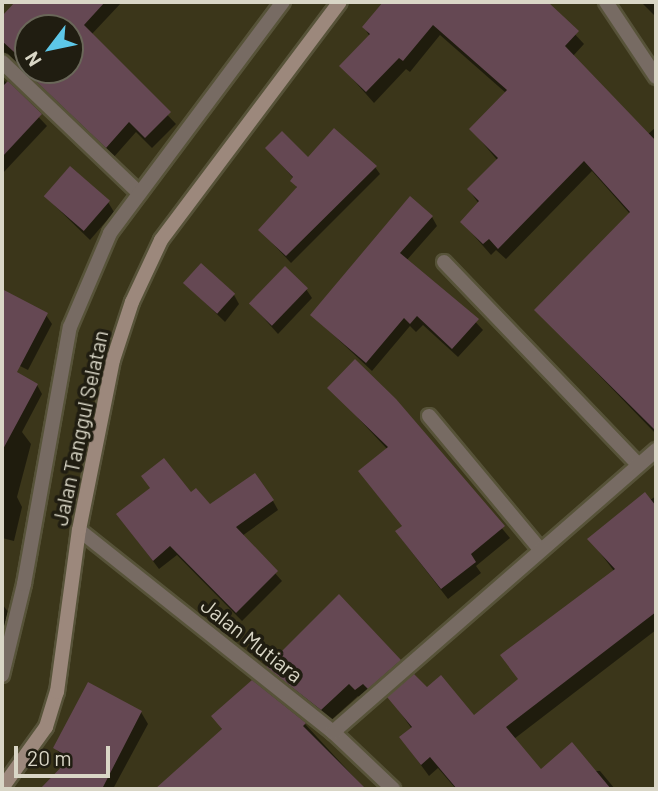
<!DOCTYPE html>
<style>
body{margin:0}
#map{position:relative;width:658px;height:791px;overflow:hidden;background:#3b361a;font-family:Barlow,sans-serif}
div>[style]{position:absolute}
.shadow>*{inset:0;background:#0007}
.building>*{inset:0;background:#654853;transform-origin:0 0}
.roads{filter:drop-shadow(2px 0 #575339) drop-shadow(-2px 0 #575339) drop-shadow(0 2px #575339) drop-shadow(0 -2px #575339)}
.street>*{height:14px;margin:-7px;padding:0 7px;transform-origin:7px;border-radius:7px;background:#776b63}
.secondary>*{height:14px;margin:-7px;padding:0 7px;transform-origin:7px;border-radius:7px;background:#9c887c}
span{translate:-50% -50%;white-space:nowrap;text-align:center;line-height:1.15;-webkit-text-stroke:7px #201d11;paint-order:stroke}
.street-label{font-size:21px;color:#d9d6c6}
.frame{position:absolute;inset:0;border:4px solid #d9d6c6;pointer-events:none}
.north{position:absolute;left:14px;top:14px;width:70px;height:70px;box-sizing:border-box;background:#201d11;border:2px solid #6a6759;border-radius:50%;rotate:238deg;font-size:19px;font-weight:700;line-height:28px;text-align:center;color:#d9d6c6}
.north::after{content:'';display:block;margin:auto;width:24px;height:32px;background:#5dc7e8;clip-path:polygon(50% 0,100% 100%,50% 72%,0 100%)}
.scale{position:absolute;left:14px;top:746px;width:96px;height:32px;box-sizing:border-box;border:4px solid #d9d6c6;border-top:0;padding-left:9px;font-size:21px;line-height:24px;white-space:nowrap;color:#d9d6c6;-webkit-text-stroke:5px #201d11;paint-order:stroke}
</style>
<div id="map">
<div class="shadow">
<div style="clip-path:polygon(evenodd,17px 2px,48px 2px,57px 10px,65px 2px,122px 2px,91px 35px,176px 124px,152px 148px,136px 132px,113px 158px,17px 66px,2px 67px,2px 18px,17px 2px,28px 28px,70px 28px,70px 70px,28px 70px,28px 28px)"></div>
<div style="clip-path:polygon(385px 2px,545px 2px,584px 44px,573px 56px,647px 135px,656px 127px,656px 434px,536px 310px,630px 214px,592px 171px,506px 259px,496px 250px,491px 255px,462px 222px,479px 204px,469px 190px,498px 161px,471px 129px,506px 93px,440px 35px,410px 72px,406px 69px,374px 103px,342px 67px,370px 37px,364px 27px)"></div>
<div style="clip-path:polygon(641px 2px,656px 2px,656px 17px)"></div>
<div style="clip-path:polygon(2px 78px,47px 126px,2px 174px)"></div>
<div style="clip-path:polygon(267px 148px,309px 160px,375px 167px,380px 174px,291px 263px,260px 230px,297px 189px,294px 179px)"></div>
<div style="clip-path:polygon(49px 200px,108px 202px,114px 212px,90px 240px)"></div>
<div style="clip-path:polygon(432px 217px,437px 226px,406px 261px,451px 301px,453px 298px,483px 330px,458px 357px,423px 325px,416px 332px,410px 326px,372px 371px,312px 315px)"></div>
<div style="clip-path:polygon(186px 284px,234px 295px,239px 304px,225px 322px)"></div>
<div style="clip-path:polygon(306px 289px,312px 298px,278px 334px,252px 305px)"></div>
<div style="clip-path:polygon(2px 291px,46px 315px,52px 324px,28px 370px,2px 357px)"></div>
<div style="clip-path:polygon(2px 366px,37px 385px,42px 394px,22px 432px,31px 444px,17px 497px,22px 507px,14px 541px,2px 538px)"></div>
<div style="clip-path:polygon(330px 388px,395px 400px,510px 538px,476px 566px,481px 573px,448px 599px,404px 542px,398px 531px,403px 527px,360px 472px,388px 450px)"></div>
<div style="clip-path:polygon(191px 495px,210px 506px,273px 501px,278px 510px,242px 536px,282px 581px,242px 621px,177px 555px,159px 569px,118px 515px)"></div>
<div style="clip-path:polygon(656px 496px,656px 630px,514px 739px,541px 771px,600px 771px,615px 789px,456px 789px,438px 768px,429px 776px,401px 738px,412px 729px,390px 698px,426px 690px,473px 717px,519px 680px,614px 571px,591px 541px)"></div>
<div style="clip-path:polygon(2px 604px,13px 618px,2px 637px)"></div>
<div style="clip-path:polygon(399px 661px,407px 674px,364px 702px,358px 696px,329px 722px,276px 680px,268px 667px)"></div>
<div style="clip-path:polygon(141px 712px,148px 724px,113px 789px,42px 789px,68px 763px,55px 748px)"></div>
<div style="clip-path:polygon(214px 716px,305px 724px,365px 789px,158px 789px,223px 731px)"></div>
</div>
<div class="building">
<div style="clip-path:polygon(evenodd,15px 2px,105px 2px,84px 25px,171px 112px,145px 138px,129px 122px,106px 148px,21px 67px,25px 62px,2px 41px,2px 16px,15px 2px,28px 28px,70px 28px,70px 70px,28px 70px,28px 28px)"></div>
<div style="clip-path:polygon(383px 2px,548px 2px,579px 31px,565px 46px,656px 141px,656px 431px,534px 310px,630px 212px,584px 161px,498px 249px,489px 239px,483px 244px,460px 222px,479px 201px,467px 189px,498px 158px,469px 129px,507px 90px,433px 25px,403px 61px,399px 58px,366px 92px,339px 66px,370px 34px,362px 27px)"></div>
<div style="clip-path:polygon(8px 81px,42px 114px,2px 157px,2px 87px)"></div>
<div style="clip-path:polygon(334px 128px,377px 166px,286px 256px,258px 230px,297px 187px,290px 181px,293px 177px,265px 148px,282px 131px,308px 157px)"></div>
<div style="left:70px;top:166px;width:53px;height:40px;rotate:41deg"></div>
<div style="clip-path:polygon(410px 196px,433px 216px,400px 253px,479px 319px,452px 349px,417px 316px,410px 324px,404px 318px,366px 363px,310px 315px)"></div>
<div style="left:201px;top:263px;width:46px;height:27px;rotate:42deg"></div>
<div style="left:285px;top:266px;width:32px;height:52px;rotate:44deg"></div>
<div style="clip-path:polygon(2px 289px,48px 313px,17px 372px,38px 384px,2px 451px)"></div>
<div style="clip-path:polygon(355px 359px,396px 399px,505px 526px,471px 554px,476px 562px,441px 589px,395px 531px,402px 526px,358px 471px,388px 447px,327px 388px)"></div>
<div style="clip-path:polygon(164px 458px,191px 492px,196px 488px,210px 504px,255px 473px,274px 500px,236px 527px,278px 571px,236px 613px,170px 546px,153px 561px,116px 514px,150px 488px,141px 476px)"></div>
<div style="clip-path:polygon(645px 492px,656px 506px,656px 612px,506px 727px,541px 769px,572px 742px,611px 789px,457px 789px,430px 757px,421px 765px,399px 737px,412px 727px,387px 697px,414px 674px,427px 687px,441px 675px,474px 715px,518px 679px,500px 655px,615px 569px,587px 539px)"></div>
<div style="clip-path:polygon(339px 594px,401px 660px,368px 689px,363px 684px,355px 690px,349px 684px,321px 710px,266px 667px)"></div>
<div style="clip-path:polygon(252px 680px,306px 723px,303px 726px,366px 789px,155px 789px,222px 729px,211px 716px)"></div>
<div style="clip-path:polygon(88px 682px,142px 711px,102px 789px,40px 789px,70px 758px,53px 748px)"></div>
</div>
<div class="roads">
<div class="street">
<div style="left:606px;top:2px;width:90px;rotate:56.3deg"></div>
<div style="left:2px;top:62px;width:190px;rotate:43.7deg"></div>
<div style="left:444px;top:262px;width:281px;rotate:46.2deg"></div>
<div style="left:429px;top:416px;width:173px;rotate:50.2deg"></div>
<div style="left:79px;top:530px;width:325px;rotate:38.5deg"></div>
<div style="left:333px;top:732px;width:83px;rotate:43.5deg"></div>
<div style="left:2px;top:675px;width:94px;rotate:-76.4deg"></div>
<div style="left:24px;top:584px;width:261px;rotate:-79.9deg"></div>
<div style="left:70px;top:327px;width:102px;rotate:-66.9deg"></div>
<div style="left:110px;top:233px;width:289px;rotate:-53.2deg"></div>
<div style="left:333px;top:732px;width:429px;rotate:-41.1deg"></div>
</div>
<div class="secondary">
<div style="left:2px;top:788px;width:75px;rotate:-54.2deg"></div>
<div style="left:46px;top:727px;width:37px;rotate:-73deg"></div>
<div style="left:57px;top:692px;width:163px;rotate:-82.3deg"></div>
<div style="left:79px;top:530px;width:173px;rotate:-78.7deg"></div>
<div style="left:113px;top:360px;width:61px;rotate:-71.9deg"></div>
<div style="left:132px;top:302px;width:68px;rotate:-64.9deg"></div>
<div style="left:161px;top:240px;width:298px;rotate:-53.1deg"></div>
</div>
</div>
<div class="street-label">
<span style="left:80px;top:428px;rotate:-78deg">Jalan Tanggul Selatan</span>
<span style="left:252px;top:640px;rotate:38deg">Jalan Mutiara</span>
</div>
<div class="frame"></div>
<div class="north">N</div>
<div class="scale">20 m</div>
</div>
